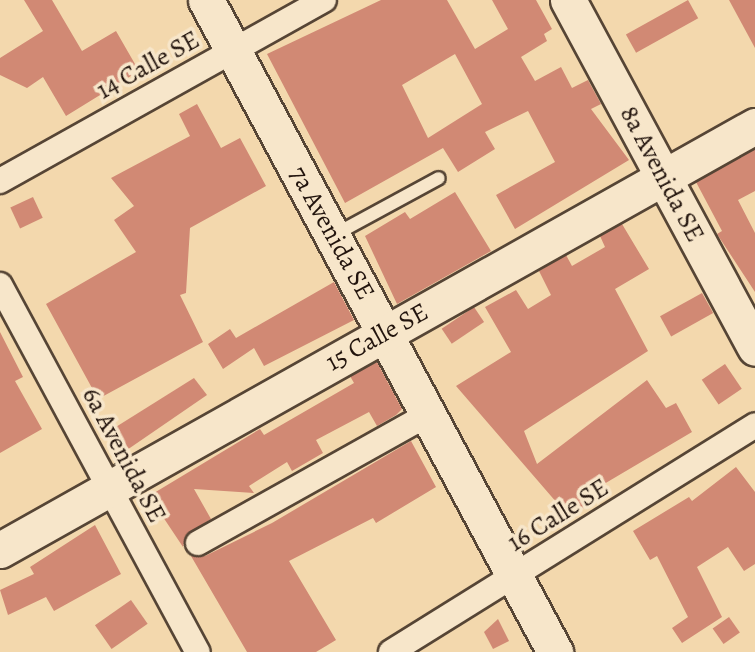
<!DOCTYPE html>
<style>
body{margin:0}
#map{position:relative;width:755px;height:652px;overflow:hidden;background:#f3d8ad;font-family:Alegreya,serif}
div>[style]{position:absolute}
.building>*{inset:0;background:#d18974;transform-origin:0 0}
.roads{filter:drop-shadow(2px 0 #564535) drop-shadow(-2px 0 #564535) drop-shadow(0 2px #564535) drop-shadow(0 -2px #564535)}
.lane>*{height:12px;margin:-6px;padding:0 6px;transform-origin:6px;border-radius:6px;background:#f7e6ca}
.street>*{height:24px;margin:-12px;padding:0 12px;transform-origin:12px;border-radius:12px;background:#f7e6ca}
.secondary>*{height:35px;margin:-17.5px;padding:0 17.5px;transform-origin:17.5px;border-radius:17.5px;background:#f7e6ca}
span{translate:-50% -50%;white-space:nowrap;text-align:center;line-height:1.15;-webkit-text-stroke:7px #f7e6ca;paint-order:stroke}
.street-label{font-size:26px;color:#22140d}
</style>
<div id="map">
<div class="building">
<div style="clip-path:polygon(24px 0,52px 0,82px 51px,116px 31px,139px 71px,66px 116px,43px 77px,27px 88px,0 75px,0 58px,43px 31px)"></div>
<div style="clip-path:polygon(evenodd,381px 0,447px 0,475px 49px,508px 29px,492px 0,536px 0,552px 29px,544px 34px,547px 41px,521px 57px,535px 81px,561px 67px,572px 88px,588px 80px,601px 104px,591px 109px,629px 160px,515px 229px,496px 195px,555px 162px,528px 111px,485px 132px,495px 149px,458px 172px,443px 148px,345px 203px,267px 54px,381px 0,455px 54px,482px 104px,428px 138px,402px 85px,455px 54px)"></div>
<div style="left:688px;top:0;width:21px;height:71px;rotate:61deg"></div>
<div style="clip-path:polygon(729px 0,755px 0,755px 48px)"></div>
<div style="clip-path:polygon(197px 104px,221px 148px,240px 138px,266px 186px,190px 228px,186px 293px,180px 295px,203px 342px,98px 399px,46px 304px,136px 252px,114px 220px,134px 206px,111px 178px,190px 136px,179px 114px)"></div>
<div style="clip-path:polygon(755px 149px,755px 191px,738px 200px,755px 233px,755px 292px,717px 234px,722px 231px,696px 182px)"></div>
<div style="clip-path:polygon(455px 192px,491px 251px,397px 304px,365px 236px,405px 212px,410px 219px)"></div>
<div style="left:33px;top:197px;width:23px;height:25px;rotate:65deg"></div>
<div style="clip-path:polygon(622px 224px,649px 269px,615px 289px,648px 351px,524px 431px,537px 464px,647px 380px,666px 408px,676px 403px,692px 432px,582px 497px,588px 505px,570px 518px,456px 386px,511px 352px,485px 307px,516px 290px,528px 309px,551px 295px,539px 271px,566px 255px,572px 266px,605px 247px,600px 236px)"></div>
<div style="clip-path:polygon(334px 282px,354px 320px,264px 366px,254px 348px,223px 369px,208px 344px,230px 329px,236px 338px)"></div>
<div style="left:702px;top:293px;width:23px;height:48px;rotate:61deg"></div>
<div style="left:474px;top:307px;width:18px;height:39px;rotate:56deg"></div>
<div style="clip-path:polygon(0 332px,23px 377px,15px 381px,42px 429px,0 453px)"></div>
<div style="clip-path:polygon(377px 362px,402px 409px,396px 415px,377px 426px,369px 412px,316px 440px,323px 453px,292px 471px,287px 462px,249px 486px,254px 493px,194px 489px,211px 519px,186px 535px,183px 547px,149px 496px,260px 429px,264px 435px,354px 383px,350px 376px)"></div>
<div style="left:725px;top:364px;width:30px;height:28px;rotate:56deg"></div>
<div style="clip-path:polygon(194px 378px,207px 395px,124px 452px,111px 430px)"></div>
<div style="clip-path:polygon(411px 441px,436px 487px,376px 523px,373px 518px,289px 561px,336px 640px,316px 652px,247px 652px,191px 556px,205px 556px,272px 523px)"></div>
<div style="clip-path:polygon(736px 467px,755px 492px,755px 564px,744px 571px,728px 547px,697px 567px,722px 617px,682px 643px,672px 628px,688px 617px,657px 556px,650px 560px,633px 531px,689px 497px,692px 501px)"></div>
<div style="clip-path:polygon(95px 525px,121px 574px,54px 611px,46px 597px,8px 615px,0 590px,34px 574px,30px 567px)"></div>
<div style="left:131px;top:600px;width:29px;height:44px;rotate:55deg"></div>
<div style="left:729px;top:617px;width:19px;height:20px;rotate:55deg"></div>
<div style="clip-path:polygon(498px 619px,509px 641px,493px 649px,484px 632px)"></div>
</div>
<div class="roads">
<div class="lane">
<div style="left:334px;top:235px;width:119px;rotate:-28.5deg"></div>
</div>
<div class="street">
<div style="left:0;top:181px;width:371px;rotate:-29.2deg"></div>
<div style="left:0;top:285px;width:417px;rotate:61.7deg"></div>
<div style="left:198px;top:543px;width:265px;rotate:-29.2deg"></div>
<div style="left:391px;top:652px;width:429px;rotate:-31.9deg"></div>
</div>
<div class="secondary">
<div style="left:206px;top:0;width:740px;rotate:61.84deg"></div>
<div style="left:568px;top:0;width:395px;rotate:61.7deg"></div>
<div style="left:0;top:550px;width:866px;rotate:-29.32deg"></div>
</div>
</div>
<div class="street-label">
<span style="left:148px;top:65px;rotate:-29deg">14 Calle SE</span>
<span style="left:662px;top:174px;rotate:62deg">8a Avenida SE</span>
<span style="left:332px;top:233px;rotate:61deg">7a Avenida SE</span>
<span style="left:377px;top:337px;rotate:-29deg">15 Calle SE</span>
<span style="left:124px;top:455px;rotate:62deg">6a Avenida SE</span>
<span style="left:558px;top:515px;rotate:-32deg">16 Calle SE</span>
</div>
</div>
